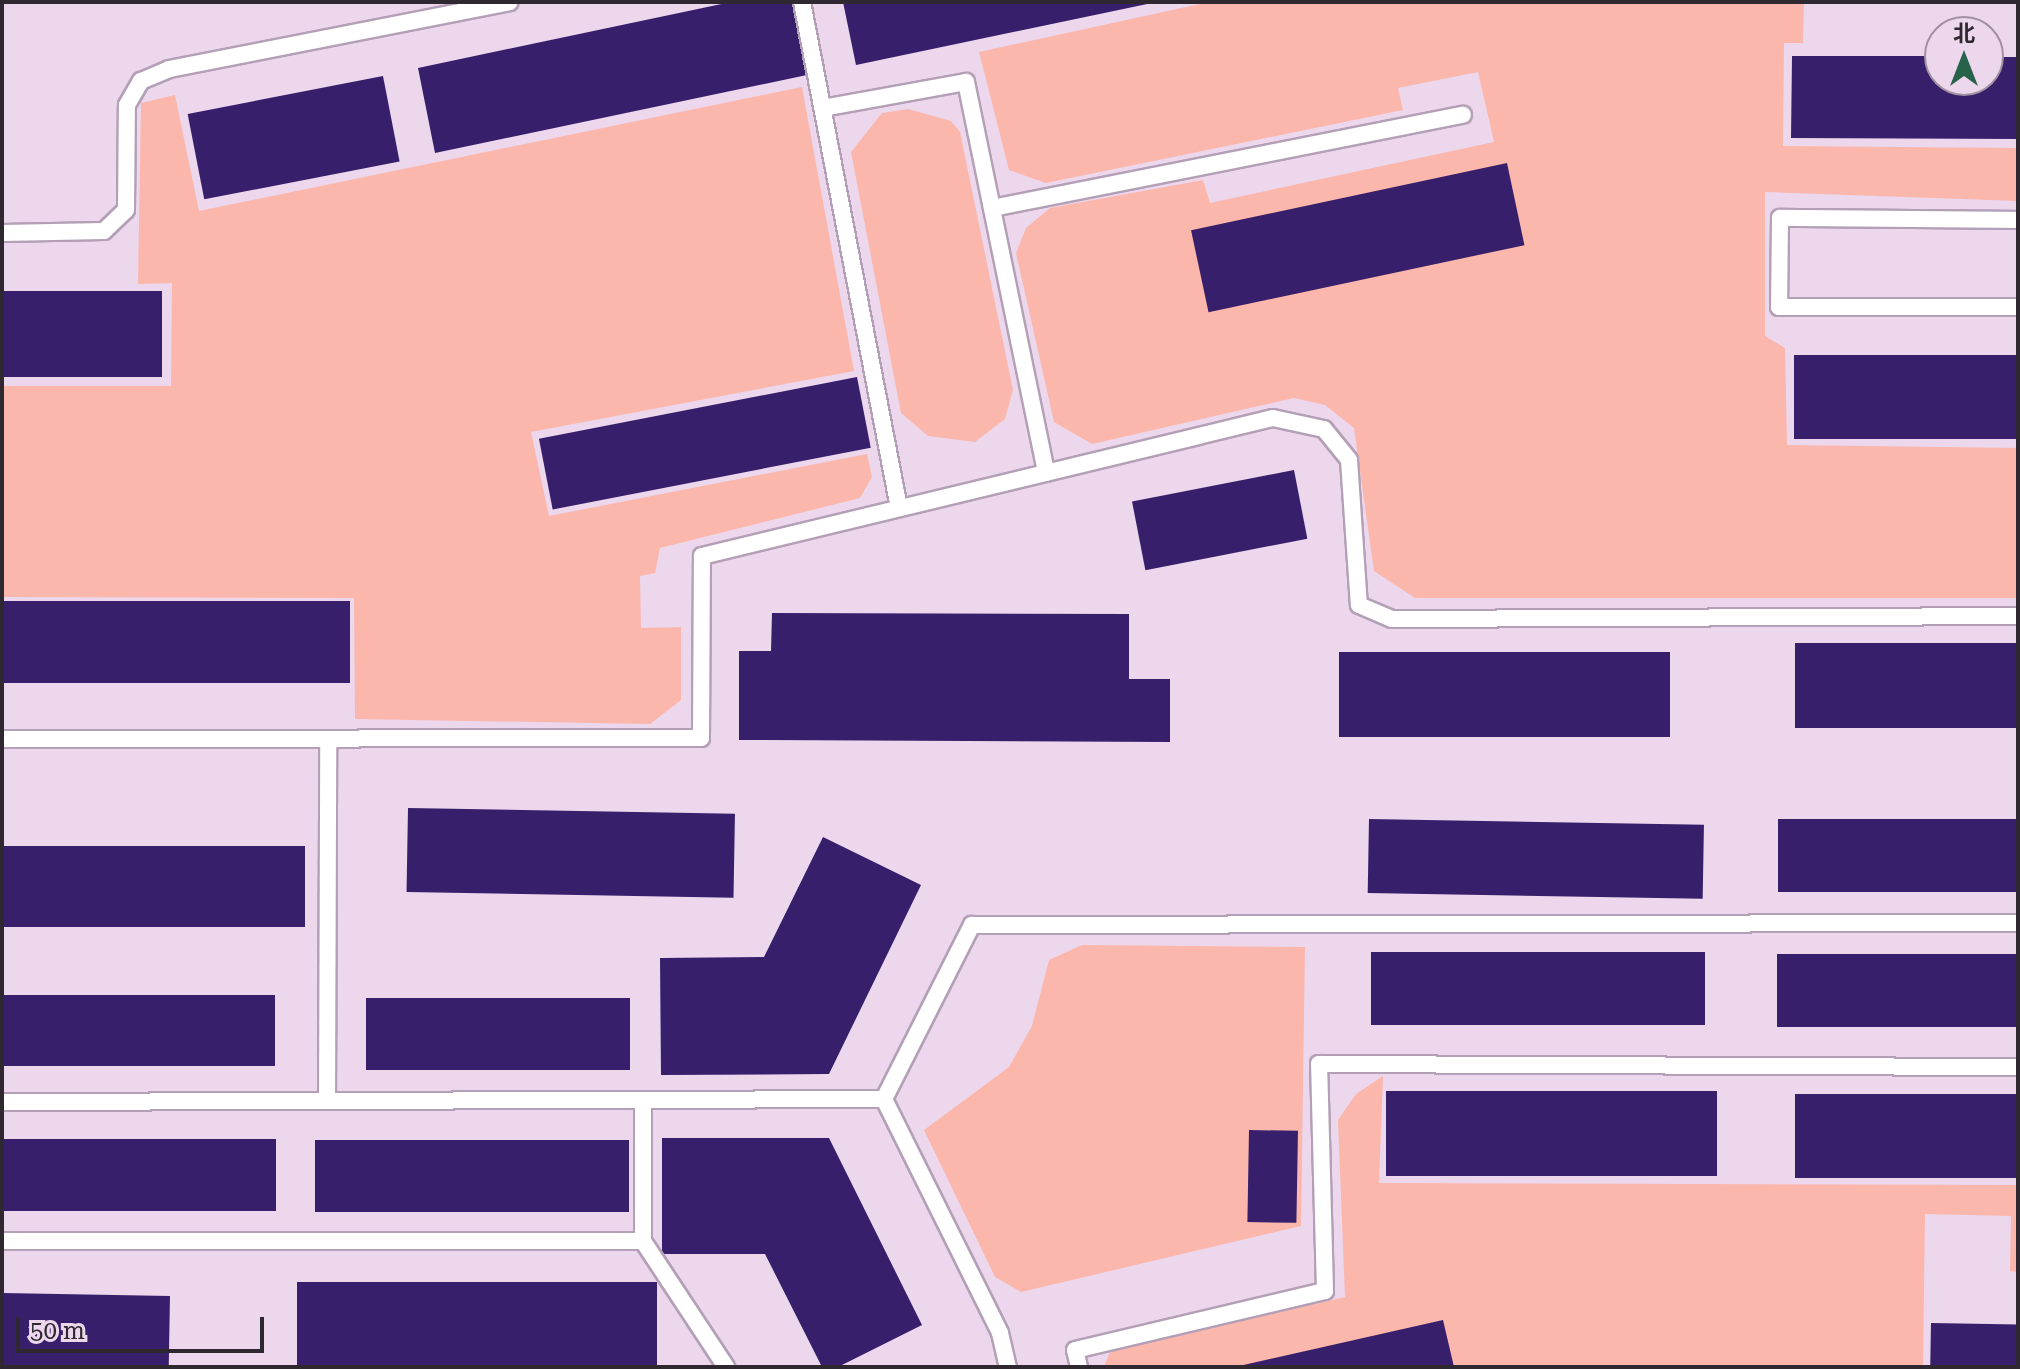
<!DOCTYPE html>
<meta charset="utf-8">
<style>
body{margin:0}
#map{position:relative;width:2020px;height:1369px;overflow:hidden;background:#ecd7ed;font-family:"Roboto Serif","Noto Sans SC",serif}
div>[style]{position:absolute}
.green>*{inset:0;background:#fbb7ac}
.building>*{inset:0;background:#371f6b;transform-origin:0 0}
.roads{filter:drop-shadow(2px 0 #b4a0b6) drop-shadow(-2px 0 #b4a0b6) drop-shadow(0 2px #b4a0b6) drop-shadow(0 -2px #b4a0b6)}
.service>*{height:16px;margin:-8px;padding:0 8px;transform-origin:8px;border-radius:8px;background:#fff}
span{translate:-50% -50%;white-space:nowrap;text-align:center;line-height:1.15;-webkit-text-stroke:8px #ecd7ed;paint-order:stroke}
.frame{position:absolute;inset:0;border:4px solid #302830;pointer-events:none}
.north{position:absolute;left:1924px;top:16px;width:80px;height:80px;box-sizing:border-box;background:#ecd7ed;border:2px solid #a191a1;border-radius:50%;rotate:0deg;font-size:22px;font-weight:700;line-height:32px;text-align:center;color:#302830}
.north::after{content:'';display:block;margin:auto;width:28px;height:36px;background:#29624a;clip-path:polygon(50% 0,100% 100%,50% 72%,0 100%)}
.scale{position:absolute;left:16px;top:1317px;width:248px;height:36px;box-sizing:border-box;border:4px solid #302830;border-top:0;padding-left:10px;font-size:24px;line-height:28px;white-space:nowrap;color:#302830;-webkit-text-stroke:6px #ecd7ed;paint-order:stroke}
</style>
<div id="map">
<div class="green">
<div style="clip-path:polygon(1209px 2px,1804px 2px,1803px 43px,1784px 43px,1783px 146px,2018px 148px,2018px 201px,1765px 192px,1765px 336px,1785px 348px,1787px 445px,2018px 448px,2018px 598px,1415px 598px,1374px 571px,1354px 428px,1325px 405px,1294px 398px,1092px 444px,1054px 422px,1016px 253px,1026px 228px,1050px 208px,1203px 180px,1210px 203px,1494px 142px,1478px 72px,1398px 88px,1403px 110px,1046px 183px,1009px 170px,979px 52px)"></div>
<div style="clip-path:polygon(802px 87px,854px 371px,531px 432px,549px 516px,867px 454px,872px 477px,860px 498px,660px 548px,655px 573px,640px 576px,641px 628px,681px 627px,681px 700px,650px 724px,355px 719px,354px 598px,2px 597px,2px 386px,171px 386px,172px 283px,138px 284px,141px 103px,175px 95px,199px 211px)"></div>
<div style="clip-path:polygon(908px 109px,951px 121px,960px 132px,1013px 390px,1005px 419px,975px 442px,928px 436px,901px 413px,851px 152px,882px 113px)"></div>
<div style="clip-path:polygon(1082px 945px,1305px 947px,1301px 1226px,1021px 1292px,995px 1277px,924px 1130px,1009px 1067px,1032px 1026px,1049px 960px)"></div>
<div style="clip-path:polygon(1383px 1076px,1379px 1183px,2018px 1185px,2018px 1272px,2010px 1271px,2011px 1216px,1925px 1214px,1923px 1367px,1104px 1367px,1110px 1351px,1345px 1297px,1338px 1120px,1356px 1094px)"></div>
</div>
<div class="building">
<div style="clip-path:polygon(731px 2px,792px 2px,807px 75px,435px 153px,418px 68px)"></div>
<div style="clip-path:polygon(843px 2px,1152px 2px,1152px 3px,856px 65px)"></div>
<div style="clip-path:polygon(1792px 56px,1940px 56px,1940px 80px,1988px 80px,1988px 57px,2018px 57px,2018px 139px,1791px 138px)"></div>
<div style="left:383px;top:76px;width:87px;height:199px;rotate:79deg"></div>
<div style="left:1507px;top:163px;width:84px;height:323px;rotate:78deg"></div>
<div style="left:2px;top:291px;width:160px;height:86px"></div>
<div style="left:1794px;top:355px;width:224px;height:84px"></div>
<div style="left:857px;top:377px;width:72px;height:324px;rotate:79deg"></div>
<div style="left:1294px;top:470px;width:70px;height:165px;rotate:79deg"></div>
<div style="left:2px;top:601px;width:348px;height:82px"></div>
<div style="clip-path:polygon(772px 613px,1129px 614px,1129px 679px,1170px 679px,1170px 742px,739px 740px,739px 651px,771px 651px)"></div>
<div style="left:1795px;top:643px;width:223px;height:85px"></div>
<div style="left:1339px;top:652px;width:331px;height:85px"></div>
<div style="left:408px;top:808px;width:327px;height:84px;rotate:1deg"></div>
<div style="left:1369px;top:819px;width:335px;height:74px;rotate:1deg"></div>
<div style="left:1778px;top:819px;width:240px;height:73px"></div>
<div style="clip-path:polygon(823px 837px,921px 885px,829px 1074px,661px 1075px,660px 958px,764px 957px)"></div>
<div style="left:2px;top:846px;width:303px;height:81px"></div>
<div style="left:1371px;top:952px;width:334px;height:73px"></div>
<div style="left:1777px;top:954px;width:241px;height:73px"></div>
<div style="left:2px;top:995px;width:273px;height:71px"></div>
<div style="left:366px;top:998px;width:264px;height:72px"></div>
<div style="left:1386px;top:1091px;width:331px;height:85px"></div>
<div style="left:1795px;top:1094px;width:223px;height:84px"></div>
<div style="left:1249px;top:1130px;width:49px;height:92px;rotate:1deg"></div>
<div style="clip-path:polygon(662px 1138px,829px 1138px,922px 1325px,838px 1367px,822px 1367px,765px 1254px,662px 1254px)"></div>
<div style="left:2px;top:1139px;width:274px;height:72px"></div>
<div style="left:315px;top:1140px;width:314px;height:72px"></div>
<div style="left:297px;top:1282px;width:360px;height:85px"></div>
<div style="left:2px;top:1293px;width:168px;height:74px;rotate:1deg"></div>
<div style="clip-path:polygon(1443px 1320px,1454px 1367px,1239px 1367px,1239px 1366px)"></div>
<div style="left:1931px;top:1323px;width:87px;height:44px;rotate:1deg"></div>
</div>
<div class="roads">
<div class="service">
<div style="left:802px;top:2px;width:515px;rotate:79.15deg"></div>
<div style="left:823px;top:108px;width:145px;rotate:-10.3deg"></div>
<div style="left:966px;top:82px;width:399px;rotate:78.4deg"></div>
<div style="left:992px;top:208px;width:480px;rotate:-11.2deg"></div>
<div style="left:2018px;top:220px;width:238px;rotate:-179.5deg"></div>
<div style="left:1780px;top:218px;width:89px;rotate:90.6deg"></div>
<div style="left:1779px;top:307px;width:239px"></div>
<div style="left:2px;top:233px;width:102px;rotate:-1.1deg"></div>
<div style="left:104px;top:231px;width:30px;rotate:-44deg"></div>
<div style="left:126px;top:210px;width:105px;rotate:-89.5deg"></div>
<div style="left:127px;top:105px;width:28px;rotate:-60deg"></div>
<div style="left:141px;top:81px;width:30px;rotate:-23deg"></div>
<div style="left:169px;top:69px;width:347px;rotate:-11.1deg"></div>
<div style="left:2px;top:739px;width:699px;rotate:-0.08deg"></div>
<div style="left:701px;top:738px;width:182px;rotate:-89.7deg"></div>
<div style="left:702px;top:556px;width:587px;rotate:-13.59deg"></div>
<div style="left:1273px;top:418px;width:52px;rotate:12.2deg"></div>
<div style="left:1324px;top:429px;width:40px;rotate:51deg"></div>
<div style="left:1349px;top:460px;width:145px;rotate:86.1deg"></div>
<div style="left:1359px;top:605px;width:36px;rotate:23deg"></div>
<div style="left:1392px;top:619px;width:626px;rotate:-0.27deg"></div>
<div style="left:884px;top:1099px;width:261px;rotate:63.6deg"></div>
<div style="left:1000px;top:1333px;width:35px;rotate:77deg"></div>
<div style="left:327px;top:1101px;width:362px;rotate:-89.8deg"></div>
<div style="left:2px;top:1102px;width:882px;rotate:-0.19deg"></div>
<div style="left:884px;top:1099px;width:195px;rotate:-63.2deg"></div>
<div style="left:972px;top:925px;width:1046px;rotate:-0.11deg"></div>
<div style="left:2px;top:1241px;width:641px"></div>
<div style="left:643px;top:1241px;width:151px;rotate:56.6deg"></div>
<div style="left:643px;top:1241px;width:141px;rotate:-90deg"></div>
<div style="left:1079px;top:1367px;width:17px;rotate:-103deg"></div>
<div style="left:1075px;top:1350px;width:257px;rotate:-13.3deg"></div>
<div style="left:1325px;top:1291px;width:227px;rotate:-91.5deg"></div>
<div style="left:1319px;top:1064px;width:699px;rotate:0.25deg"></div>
</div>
</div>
<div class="frame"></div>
<div class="north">北</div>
<div class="scale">50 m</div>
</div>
